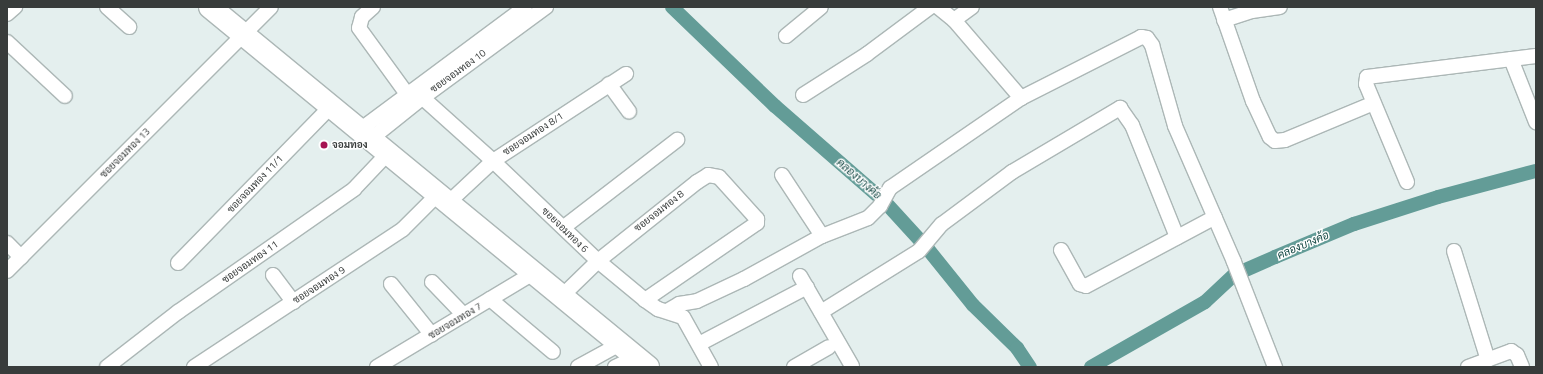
<!DOCTYPE html>
<meta charset="utf-8">
<style>
body{margin:0}
#map{position:relative;width:1543px;height:374px;overflow:hidden;background:#e4efee;font-family:"Titillium Web",Sarabun,sans-serif}
div>[style]{position:absolute}
.canal>*{height:14px;margin:-7px;padding:0 7px;transform-origin:7px;border-radius:7px;background:#639c97}
.roads{filter:drop-shadow(1px 0 #acb7b6) drop-shadow(-1px 0 #acb7b6) drop-shadow(0 1px #acb7b6) drop-shadow(0 -1px #acb7b6)}
.street>*{height:14px;margin:-7px;padding:0 7px;transform-origin:7px;border-radius:7px;background:#fff}
.primary>*{height:22px;margin:-11px;padding:0 11px;transform-origin:11px;border-radius:11px;background:#fff}
.dots>*{width:11px;height:11px;translate:-50% -50%;box-sizing:border-box;border:2px solid #fff;border-radius:50%}
span{translate:-50% -50%;white-space:nowrap;text-align:center;line-height:1.15;-webkit-text-stroke:3px #fff;paint-order:stroke}
.street-label{font-size:10px;color:#383c3b}
.poi-label{font-size:10px;color:#383c3b;font-weight:700}
.left{translate:0 -50%;text-align:left}
.water-label{font-size:11px;color:#134743;font-style:italic}
.frame{position:absolute;inset:0;border:8px solid #383c3b;pointer-events:none}
</style>
<div id="map">
<div class="canal">
<div style="left:672px;top:7px;width:143px;rotate:43.9deg"></div>
<div style="left:775px;top:106px;width:146px;rotate:41.1deg"></div>
<div style="left:885px;top:202px;width:62px;rotate:47.6deg"></div>
<div style="left:927px;top:248px;width:73px;rotate:51.1deg"></div>
<div style="left:973px;top:305px;width:62px;rotate:44.3deg"></div>
<div style="left:1017px;top:348px;width:23px;rotate:56deg"></div>
<div style="left:1091px;top:367px;width:131px;rotate:-29.7deg"></div>
<div style="left:1205px;top:302px;width:40px;rotate:-43deg"></div>
<div style="left:1234px;top:275px;width:45px;rotate:-23.7deg"></div>
<div style="left:1275px;top:257px;width:86px;rotate:-22.7deg"></div>
<div style="left:1354px;top:224px;width:88px;rotate:-17.8deg"></div>
<div style="left:1438px;top:197px;width:101px;rotate:-14.9deg"></div>
</div>
<div class="roads">
<div class="street">
<div style="left:107px;top:7px;width:30px;rotate:42deg"></div>
<div style="left:373px;top:7px;width:15px;rotate:138deg"></div>
<div style="left:362px;top:17px;width:11px;rotate:105deg"></div>
<div style="left:359px;top:28px;width:82px;rotate:54deg"></div>
<div style="left:938px;top:7px;width:21px;rotate:39deg"></div>
<div style="left:954px;top:20px;width:103px;rotate:49.3deg"></div>
<div style="left:1220px;top:7px;width:100px;rotate:70.7deg"></div>
<div style="left:1253px;top:101px;width:40px;rotate:65deg"></div>
<div style="left:1270px;top:137px;width:6px;rotate:39deg"></div>
<div style="left:1275px;top:141px;width:10px;rotate:-6deg"></div>
<div style="left:1285px;top:140px;width:96px;rotate:-22.6deg"></div>
<div style="left:7px;top:14px;width:11px;rotate:-41deg"></div>
<div style="left:954px;top:20px;width:22px;rotate:-36deg"></div>
<div style="left:1224px;top:20px;width:29px;rotate:-18deg"></div>
<div style="left:1252px;top:11px;width:28px;rotate:-8deg"></div>
<div style="left:786px;top:36px;width:45px;rotate:-39.6deg"></div>
<div style="left:7px;top:42px;width:79px;rotate:43deg"></div>
<div style="left:1511px;top:59px;width:68px;rotate:68.4deg"></div>
<div style="left:609px;top:84px;width:34px;rotate:54deg"></div>
<div style="left:414px;top:90px;width:106px;rotate:41.9deg"></div>
<div style="left:493px;top:161px;width:145px;rotate:43.6deg"></div>
<div style="left:598px;top:261px;width:61px;rotate:39.7deg"></div>
<div style="left:645px;top:300px;width:16px;rotate:35deg"></div>
<div style="left:658px;top:309px;width:26px;rotate:18deg"></div>
<div style="left:683px;top:317px;width:57px;rotate:60.8deg"></div>
<div style="left:803px;top:95px;width:76px;rotate:-32.6deg"></div>
<div style="left:867px;top:54px;width:79px;rotate:-36.7deg"></div>
<div style="left:361px;top:129px;width:204px;rotate:-36.6deg"></div>
<div style="left:372px;top:138px;width:64px;rotate:-38.7deg"></div>
<div style="left:422px;top:98px;width:154px;rotate:-36.3deg"></div>
<div style="left:782px;top:175px;width:73px;rotate:56.7deg"></div>
<div style="left:1407px;top:182px;width:106px;rotate:-112.7deg"></div>
<div style="left:1366px;top:84px;width:7px;rotate:-82deg"></div>
<div style="left:1367px;top:77px;width:170px;rotate:-7.1deg"></div>
<div style="left:448px;top:203px;width:62px;rotate:-43deg"></div>
<div style="left:493px;top:161px;width:159px;rotate:-33.2deg"></div>
<div style="left:564px;top:227px;width:143px;rotate:-37.6deg"></div>
<div style="left:7px;top:243px;width:20px;rotate:45deg"></div>
<div style="left:1061px;top:250px;width:39px;rotate:61deg"></div>
<div style="left:1080px;top:284px;width:6px;rotate:18deg"></div>
<div style="left:1086px;top:286px;width:146px;rotate:-28.1deg"></div>
<div style="left:1454px;top:251px;width:114px;rotate:72.7deg"></div>
<div style="left:178px;top:263px;width:221px;rotate:-45.7deg"></div>
<div style="left:7px;top:271px;width:373px;rotate:-45deg"></div>
<div style="left:273px;top:275px;width:34px;rotate:53deg"></div>
<div style="left:800px;top:276px;width:104px;rotate:60deg"></div>
<div style="left:432px;top:282px;width:46px;rotate:45.9deg"></div>
<div style="left:391px;top:284px;width:65px;rotate:51.2deg"></div>
<div style="left:561px;top:297px;width:52px;rotate:-44.2deg"></div>
<div style="left:598px;top:261px;width:127px;rotate:-38.6deg"></div>
<div style="left:697px;top:182px;width:13px;rotate:-32deg"></div>
<div style="left:708px;top:175px;width:11px;rotate:10deg"></div>
<div style="left:719px;top:177px;width:57px;rotate:47.9deg"></div>
<div style="left:757px;top:219px;width:4px;rotate:90deg"></div>
<div style="left:757px;top:223px;width:136px;rotate:145.5deg"></div>
<div style="left:490px;top:299px;width:82px;rotate:40.1deg"></div>
<div style="left:667px;top:311px;width:14px;rotate:-30deg"></div>
<div style="left:679px;top:304px;width:18px;rotate:-9deg"></div>
<div style="left:697px;top:301px;width:52px;rotate:-25.1deg"></div>
<div style="left:744px;top:279px;width:89px;rotate:-28.9deg"></div>
<div style="left:822px;top:236px;width:49px;rotate:-21.4deg"></div>
<div style="left:868px;top:218px;width:17px;rotate:-45deg"></div>
<div style="left:880px;top:206px;width:21px;rotate:-61deg"></div>
<div style="left:890px;top:188px;width:159px;rotate:-34.5deg"></div>
<div style="left:1021px;top:98px;width:135px;rotate:-26.9deg"></div>
<div style="left:1141px;top:37px;width:6px;rotate:9deg"></div>
<div style="left:1147px;top:38px;width:9px;rotate:54deg"></div>
<div style="left:1152px;top:45px;width:84px;rotate:74.1deg"></div>
<div style="left:1175px;top:126px;width:148px;rotate:66.5deg"></div>
<div style="left:1234px;top:262px;width:113px;rotate:68.7deg"></div>
<div style="left:821px;top:312px;width:115px;rotate:-31.9deg"></div>
<div style="left:919px;top:251px;width:35px;rotate:-50deg"></div>
<div style="left:942px;top:224px;width:87px;rotate:-36.6deg"></div>
<div style="left:1012px;top:172px;width:126px;rotate:-30.7deg"></div>
<div style="left:1120px;top:108px;width:21px;rotate:55deg"></div>
<div style="left:1132px;top:125px;width:121px;rotate:68.1deg"></div>
<div style="left:699px;top:344px;width:122px;rotate:-27.8deg"></div>
<div style="left:107px;top:367px;width:90px;rotate:-37.8deg"></div>
<div style="left:178px;top:312px;width:215px;rotate:-34.9deg"></div>
<div style="left:354px;top:189px;width:51px;rotate:-46.6deg"></div>
<div style="left:194px;top:367px;width:250px;rotate:-33.4deg"></div>
<div style="left:403px;top:229px;width:49px;rotate:-45deg"></div>
<div style="left:377px;top:367px;width:181px;rotate:-31deg"></div>
<div style="left:578px;top:367px;width:48px;rotate:-28.7deg"></div>
<div style="left:615px;top:367px;width:23px;rotate:-25deg"></div>
<div style="left:794px;top:367px;width:40px;rotate:-29.7deg"></div>
<div style="left:1468px;top:367px;width:46px;rotate:-20.4deg"></div>
<div style="left:1511px;top:351px;width:7px;rotate:34deg"></div>
<div style="left:1517px;top:355px;width:13px;rotate:67deg"></div>
</div>
<div class="primary">
<div style="left:210px;top:7px;width:567px;rotate:39.42deg"></div>
</div>
</div>
<div class="dots">
<div style="left:324px;top:145px;background:#a61452"></div>
</div>
<div class="street-label">
<span style="left:458px;top:71px;rotate:-36deg">ซอยจอมทอง 10</span>
<span style="left:533px;top:134px;rotate:-33deg">ซอยจอมทอง 8/1</span>
<span style="left:125px;top:153px;rotate:-45deg">ซอยจอมทอง 13</span>
<span style="left:255px;top:184px;rotate:-46deg">ซอยจอมทอง 11/1</span>
<span style="left:659px;top:211px;rotate:-38deg">ซอยจอมทอง 8</span>
<span style="left:565px;top:230px;rotate:44deg">ซอยจอมทอง 6</span>
<span style="left:250px;top:262px;rotate:-35deg">ซอยจอมทอง 11</span>
<span style="left:319px;top:285px;rotate:-33deg">ซอยจอมทอง 9</span>
<span style="left:455px;top:321px;rotate:-31deg">ซอยจอมทอง 7</span>
</div>
<div class="poi-label">
<span class="left" style="left:332px;top:145px">จอมทอง</span>
</div>
<div class="water-label">
<span style="left:859px;top:179px;rotate:41deg">คลองบางค้อ</span>
<span style="left:1303px;top:245px;rotate:-23deg">คลองบางค้อ</span>
</div>
<div class="frame"></div>
</div>
